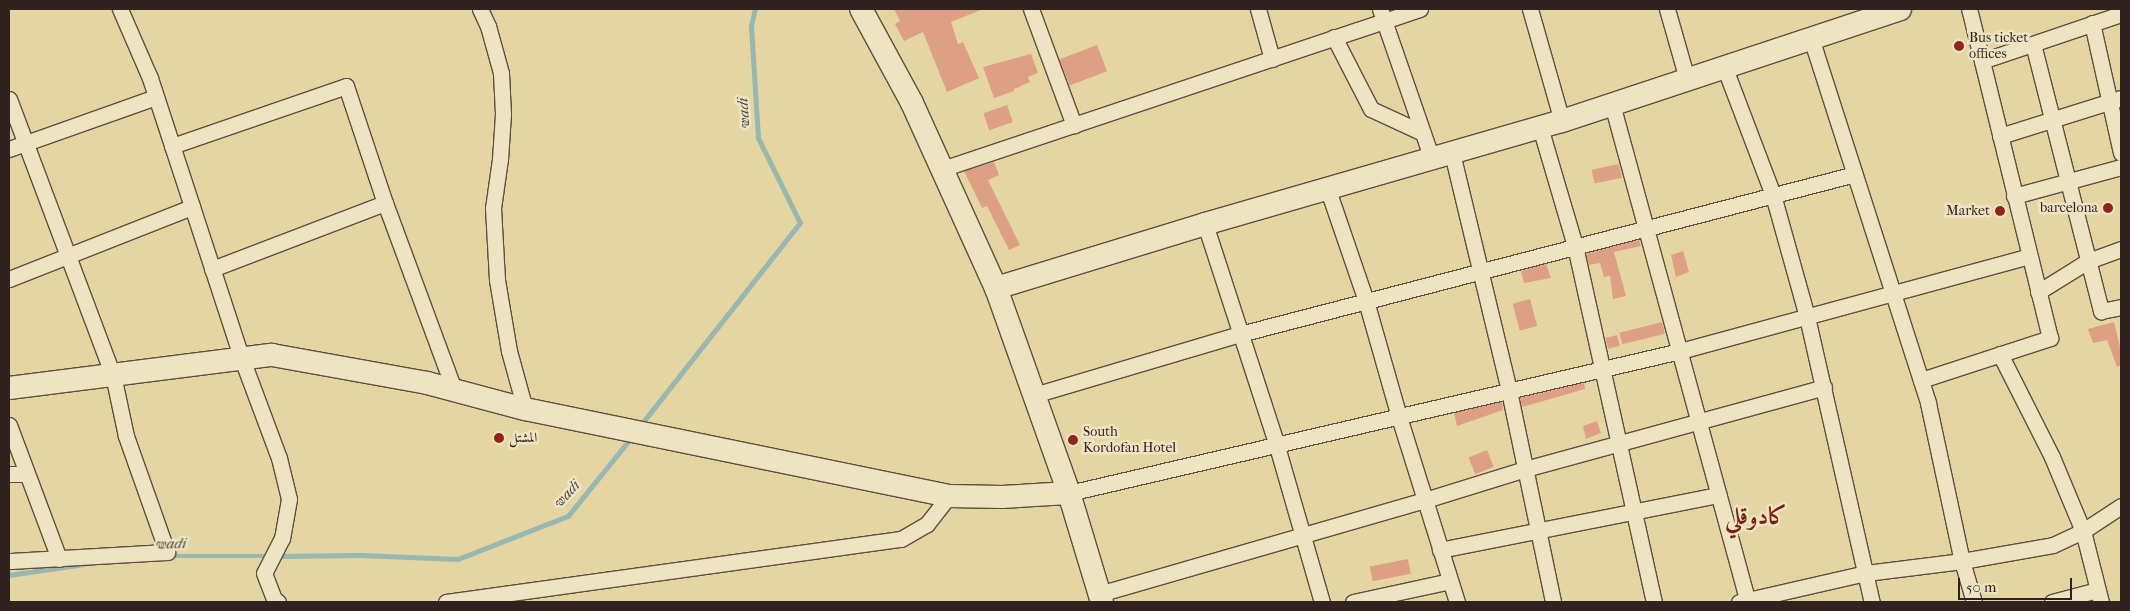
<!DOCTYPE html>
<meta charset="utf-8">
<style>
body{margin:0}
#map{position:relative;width:2130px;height:611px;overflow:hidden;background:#e5d5a3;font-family:"IM FELL French Canon",Amiri,serif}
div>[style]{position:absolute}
.stream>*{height:4.5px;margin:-2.25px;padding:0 2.25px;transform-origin:2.25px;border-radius:2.25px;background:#98b7ae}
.building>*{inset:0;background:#dea084;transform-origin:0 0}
.roads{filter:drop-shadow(1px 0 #5d4f3f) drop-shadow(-1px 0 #5d4f3f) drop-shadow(0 1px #5d4f3f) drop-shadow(0 -1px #5d4f3f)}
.street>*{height:15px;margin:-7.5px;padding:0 7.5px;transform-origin:7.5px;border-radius:7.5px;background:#eee4c3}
.secondary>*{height:22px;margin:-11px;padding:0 11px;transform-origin:11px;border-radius:11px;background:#eee4c3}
.dots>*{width:14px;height:14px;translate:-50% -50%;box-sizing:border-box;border:2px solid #eee4c3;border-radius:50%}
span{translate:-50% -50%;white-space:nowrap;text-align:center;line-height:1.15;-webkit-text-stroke:5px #eee4c3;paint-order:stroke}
.poi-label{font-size:14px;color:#30221e}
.left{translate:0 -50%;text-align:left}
.right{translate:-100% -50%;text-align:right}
.water-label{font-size:15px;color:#4a4742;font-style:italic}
.town-label{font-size:24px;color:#7a1f14;font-weight:700}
.frame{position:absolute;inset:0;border:10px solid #30221e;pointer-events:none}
.scale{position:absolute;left:1958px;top:578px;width:114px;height:22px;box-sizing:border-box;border:2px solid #30221e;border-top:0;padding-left:6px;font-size:15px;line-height:18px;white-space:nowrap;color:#30221e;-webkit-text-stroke:4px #eee4c3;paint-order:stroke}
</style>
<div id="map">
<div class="stream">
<div style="left:640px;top:426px;width:258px;rotate:-51.8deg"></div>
<div style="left:800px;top:223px;width:95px;rotate:-116.3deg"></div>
<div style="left:758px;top:138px;width:112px;rotate:-93.6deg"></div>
<div style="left:751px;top:26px;width:17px;rotate:-77deg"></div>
<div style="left:169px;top:556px;width:100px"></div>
<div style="left:276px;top:556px;width:85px;rotate:-0.7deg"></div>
<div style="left:361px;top:555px;width:97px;rotate:2.4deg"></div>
<div style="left:458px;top:559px;width:118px;rotate:-21.4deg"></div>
<div style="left:568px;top:516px;width:100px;rotate:-51.1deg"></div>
<div style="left:9px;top:575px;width:76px;rotate:-8.3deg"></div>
</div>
<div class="building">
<div style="clip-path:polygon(894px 9px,983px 9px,951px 22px,958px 44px,963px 42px,979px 78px,947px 92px,923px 32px,904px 41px,895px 24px,900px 21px)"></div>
<div style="left:1097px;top:45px;width:28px;height:40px;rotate:69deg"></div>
<div style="clip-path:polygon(1031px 54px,1038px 73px,1028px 77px,1030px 82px,1014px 89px,1014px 91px,994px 98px,983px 67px)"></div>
<div style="left:1007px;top:105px;width:18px;height:25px;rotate:71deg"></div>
<div style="clip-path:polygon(994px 162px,999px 175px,988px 180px,1020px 245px,1009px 250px,987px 206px,982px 208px,964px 171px)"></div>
<div style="left:1619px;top:164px;width:14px;height:28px;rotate:78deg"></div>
<div style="clip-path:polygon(1639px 240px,1641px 246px,1614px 252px,1626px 296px,1613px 299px,1610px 276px,1604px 277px,1600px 263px,1589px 265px,1586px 254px)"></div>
<div style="clip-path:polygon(1683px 251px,1689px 272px,1676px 277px,1671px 255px)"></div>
<div style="clip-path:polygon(1546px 264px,1551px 278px,1524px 283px,1521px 271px)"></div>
<div style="left:1530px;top:299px;width:28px;height:18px;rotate:75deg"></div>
<div style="left:1662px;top:322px;width:12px;height:44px;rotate:76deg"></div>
<div style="clip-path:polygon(2114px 322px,2121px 351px,2121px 365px,2117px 367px,2107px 340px,2093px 343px,2088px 329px)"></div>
<div style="left:1617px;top:335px;width:11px;height:12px;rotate:75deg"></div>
<div style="clip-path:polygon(1584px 383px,1585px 389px,1522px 407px,1520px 398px)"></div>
<div style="clip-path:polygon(1502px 402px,1503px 410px,1457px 426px,1454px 413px)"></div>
<div style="clip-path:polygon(1597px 421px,1601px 433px,1586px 439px,1583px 426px)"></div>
<div style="left:1487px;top:450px;width:18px;height:20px;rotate:68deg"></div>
<div style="left:1408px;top:559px;width:15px;height:39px;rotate:79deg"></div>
</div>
<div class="roads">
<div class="street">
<div style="left:120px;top:9px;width:75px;rotate:66.5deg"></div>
<div style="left:150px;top:78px;width:296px;rotate:71.9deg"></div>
<div style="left:242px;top:359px;width:106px;rotate:69.5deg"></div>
<div style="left:279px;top:458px;width:42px;rotate:76.3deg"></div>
<div style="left:289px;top:499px;width:40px;rotate:100deg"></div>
<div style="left:282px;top:538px;width:39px;rotate:117deg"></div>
<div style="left:264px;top:573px;width:28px;rotate:69deg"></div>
<div style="left:274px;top:599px;width:5px;rotate:37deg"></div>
<div style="left:480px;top:9px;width:19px;rotate:65deg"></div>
<div style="left:488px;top:26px;width:49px;rotate:74.5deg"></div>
<div style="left:501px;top:73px;width:41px;rotate:87.2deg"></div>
<div style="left:503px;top:114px;width:45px;rotate:93.8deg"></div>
<div style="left:500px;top:159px;width:49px;rotate:98.1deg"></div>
<div style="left:493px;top:208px;width:72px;rotate:86.8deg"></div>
<div style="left:497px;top:280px;width:72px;rotate:80.4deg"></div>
<div style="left:509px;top:351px;width:60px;rotate:74.6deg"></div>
<div style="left:1031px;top:9px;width:124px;rotate:69.7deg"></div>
<div style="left:1258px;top:9px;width:52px;rotate:74.4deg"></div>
<div style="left:1380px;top:9px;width:159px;rotate:70.9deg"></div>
<div style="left:1530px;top:9px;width:116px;rotate:74.1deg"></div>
<div style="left:1667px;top:9px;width:73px;rotate:74.1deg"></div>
<div style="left:2092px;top:23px;width:133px;rotate:77.4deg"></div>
<div style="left:1334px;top:37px;width:81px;rotate:62.8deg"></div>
<div style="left:1371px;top:109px;width:57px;rotate:24.8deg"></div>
<div style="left:1811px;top:38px;width:383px;rotate:72.2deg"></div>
<div style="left:1928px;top:403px;width:162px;rotate:77.9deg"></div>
<div style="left:1962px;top:561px;width:43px;rotate:73.7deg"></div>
<div style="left:2033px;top:44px;width:276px;rotate:75.7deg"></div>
<div style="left:2101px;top:311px;width:20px;rotate:-11deg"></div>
<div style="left:1982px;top:61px;width:147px;rotate:-18.7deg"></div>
<div style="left:1724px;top:66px;width:138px;rotate:69.2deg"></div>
<div style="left:1773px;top:195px;width:127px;rotate:74.4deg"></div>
<div style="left:1807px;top:317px;width:292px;rotate:77.2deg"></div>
<div style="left:9px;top:99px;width:295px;rotate:69.4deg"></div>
<div style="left:113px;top:375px;width:62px;rotate:78deg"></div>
<div style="left:126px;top:436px;width:123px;rotate:70.5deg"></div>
<div style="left:167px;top:552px;width:158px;rotate:176.7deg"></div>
<div style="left:1612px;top:104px;width:513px;rotate:74.74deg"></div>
<div style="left:1540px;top:127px;width:124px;rotate:73.6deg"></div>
<div style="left:1575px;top:246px;width:365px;rotate:77.5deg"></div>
<div style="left:2000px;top:136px;width:127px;rotate:-17.4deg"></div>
<div style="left:172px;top:146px;width:184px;rotate:-19deg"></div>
<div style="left:346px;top:86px;width:123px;rotate:71.6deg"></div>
<div style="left:385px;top:203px;width:199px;rotate:69.7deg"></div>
<div style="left:9px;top:149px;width:156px;rotate:-19.5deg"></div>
<div style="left:1452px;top:153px;width:245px;rotate:76.5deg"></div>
<div style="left:1509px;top:391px;width:216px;rotate:78.2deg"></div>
<div style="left:942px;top:169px;width:504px;rotate:-18.51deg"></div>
<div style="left:1328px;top:190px;width:117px;rotate:71.1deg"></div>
<div style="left:1366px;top:301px;width:121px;rotate:74.1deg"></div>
<div style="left:1399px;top:417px;width:194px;rotate:72.6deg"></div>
<div style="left:2014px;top:196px;width:111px;rotate:-15.2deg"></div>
<div style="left:1205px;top:224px;width:230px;rotate:72deg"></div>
<div style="left:1276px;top:443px;width:166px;rotate:73.9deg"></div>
<div style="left:212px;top:269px;width:185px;rotate:-20.9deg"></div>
<div style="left:9px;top:279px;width:197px;rotate:-21.5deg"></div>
<div style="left:2038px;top:292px;width:59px;rotate:-31.8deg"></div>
<div style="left:2088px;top:261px;width:35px;rotate:-20deg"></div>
<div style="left:2000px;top:354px;width:115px;rotate:63.2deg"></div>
<div style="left:2052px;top:457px;width:80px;rotate:67.3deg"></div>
<div style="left:2083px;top:531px;width:73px;rotate:75.8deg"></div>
<div style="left:1921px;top:380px;width:136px;rotate:-18deg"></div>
<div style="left:2050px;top:338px;width:339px;rotate:-103.8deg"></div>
<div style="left:1034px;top:395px;width:215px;rotate:-16.5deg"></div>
<div style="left:1240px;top:334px;width:635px;rotate:-14.58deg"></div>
<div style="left:9px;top:425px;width:143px;rotate:69.5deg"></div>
<div style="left:9px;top:474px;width:16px"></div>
<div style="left:1069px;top:493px;width:627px;rotate:-13.08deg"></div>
<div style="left:1680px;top:351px;width:362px;rotate:-15.2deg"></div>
<div style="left:1440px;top:550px;width:284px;rotate:-11.2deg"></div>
<div style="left:1099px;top:594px;width:339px;rotate:-16.1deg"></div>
<div style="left:1425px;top:500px;width:105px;rotate:-17.2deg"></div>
<div style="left:1525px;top:469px;width:310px;rotate:-15.3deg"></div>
<div style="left:446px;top:602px;width:459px;rotate:-7.9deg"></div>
<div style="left:901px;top:539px;width:30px;rotate:-30deg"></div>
<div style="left:927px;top:524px;width:36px;rotate:-52deg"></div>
<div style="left:1353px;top:602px;width:99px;rotate:-12.2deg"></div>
<div style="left:1739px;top:602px;width:130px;rotate:-12.9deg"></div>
<div style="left:1866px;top:573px;width:97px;rotate:-7.1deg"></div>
<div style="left:1962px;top:561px;width:92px;rotate:-10deg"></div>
<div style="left:2053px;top:545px;width:33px;rotate:-25deg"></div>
<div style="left:2083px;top:531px;width:45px;rotate:-33.3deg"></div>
<div style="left:2052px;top:602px;width:47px;rotate:-14.9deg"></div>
</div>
<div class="secondary">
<div style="left:861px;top:9px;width:107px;rotate:61.5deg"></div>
<div style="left:912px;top:103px;width:203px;rotate:65.6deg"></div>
<div style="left:996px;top:288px;width:218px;rotate:70.4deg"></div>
<div style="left:1069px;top:493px;width:114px;rotate:73.2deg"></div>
<div style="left:996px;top:288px;width:219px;rotate:-17deg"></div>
<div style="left:1205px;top:224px;width:372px;rotate:-16.1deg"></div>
<div style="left:1562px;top:121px;width:356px;rotate:-18.3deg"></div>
<div style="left:9px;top:388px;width:265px;rotate:-7.2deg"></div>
<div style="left:272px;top:355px;width:158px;rotate:10.2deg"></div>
<div style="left:427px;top:383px;width:101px;rotate:14.9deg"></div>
<div style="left:525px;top:409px;width:433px;rotate:11.6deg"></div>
<div style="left:949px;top:496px;width:53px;rotate:1.1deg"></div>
<div style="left:1002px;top:497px;width:67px;rotate:-3.4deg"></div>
</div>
</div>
<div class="dots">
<div style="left:1959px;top:46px;background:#8f2418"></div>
<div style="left:2108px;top:208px;background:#8f2418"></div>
<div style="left:2000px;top:211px;background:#8f2418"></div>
<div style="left:499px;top:438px;background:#8f2418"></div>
<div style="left:1073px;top:440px;background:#8f2418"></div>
</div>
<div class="poi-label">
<span class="left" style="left:1969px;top:46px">Bus ticket<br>offices</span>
<span class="right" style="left:2098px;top:208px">barcelona</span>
<span class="right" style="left:1990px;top:211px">Market</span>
<span class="left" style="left:1083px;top:440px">South<br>Kordofan Hotel</span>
<span class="left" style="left:509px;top:438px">المشتل</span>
</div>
<div class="water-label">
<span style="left:744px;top:113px;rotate:-94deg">wadi</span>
<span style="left:567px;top:494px;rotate:-47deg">wadi</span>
<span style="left:171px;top:544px;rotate:-1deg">wadi</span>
</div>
<div class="town-label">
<span style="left:1756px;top:517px">كادوقلي</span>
</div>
<div class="frame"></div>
<div class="scale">50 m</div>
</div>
